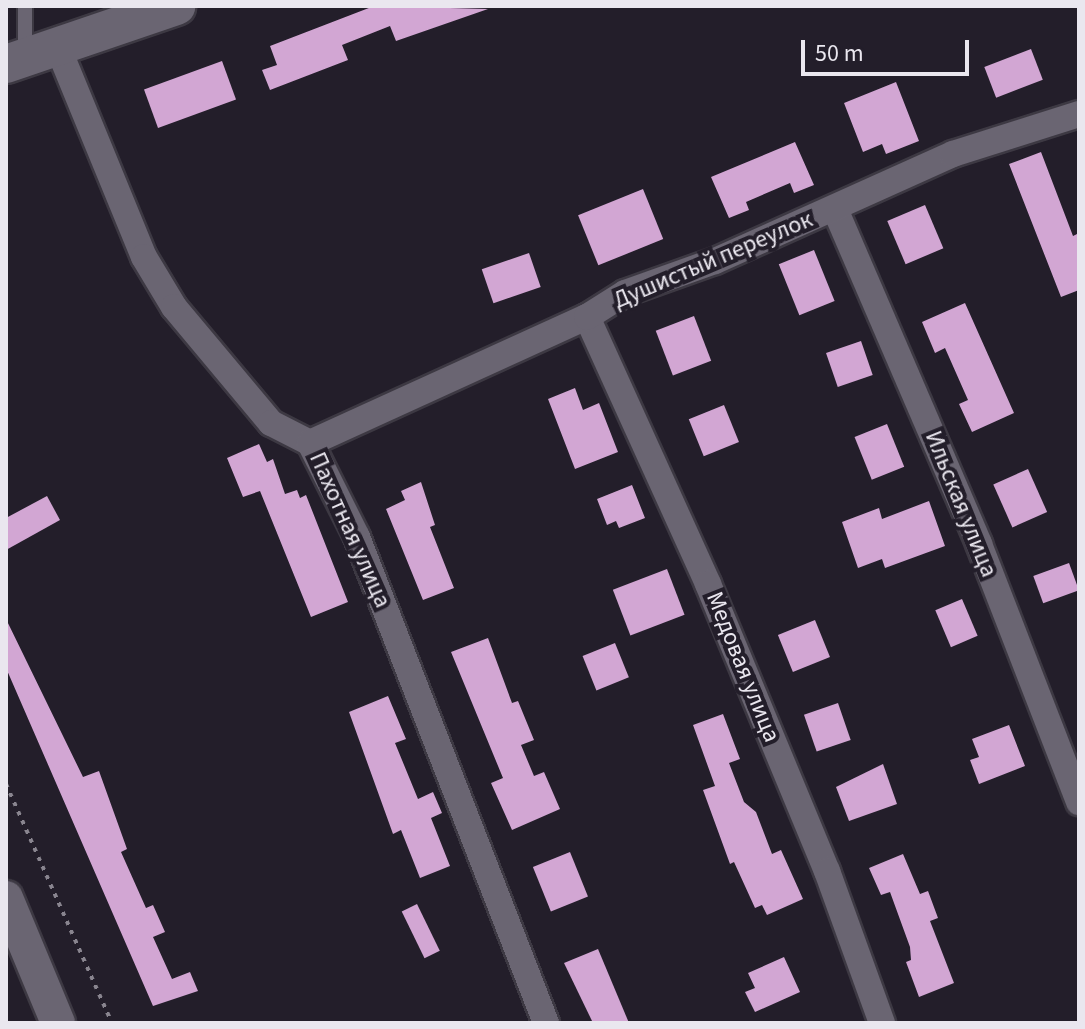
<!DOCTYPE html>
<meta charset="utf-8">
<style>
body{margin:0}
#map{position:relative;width:1085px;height:1029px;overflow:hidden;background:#231e2a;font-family:"Source Sans 3",sans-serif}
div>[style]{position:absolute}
.building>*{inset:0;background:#d2a6d3;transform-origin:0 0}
.path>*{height:4px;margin-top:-2px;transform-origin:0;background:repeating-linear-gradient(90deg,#89858f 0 4px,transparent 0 10px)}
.roads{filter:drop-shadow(2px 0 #3d3943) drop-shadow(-2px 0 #3d3943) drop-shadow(0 2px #3d3943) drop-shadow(0 -2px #3d3943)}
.service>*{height:14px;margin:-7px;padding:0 7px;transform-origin:7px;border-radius:7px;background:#6a6572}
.minor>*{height:26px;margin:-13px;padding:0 13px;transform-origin:13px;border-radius:13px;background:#6a6572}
.tertiary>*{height:34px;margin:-17px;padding:0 17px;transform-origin:17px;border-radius:17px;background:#6a6572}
.secondary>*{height:38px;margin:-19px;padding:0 19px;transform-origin:19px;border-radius:19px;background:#6a6572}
span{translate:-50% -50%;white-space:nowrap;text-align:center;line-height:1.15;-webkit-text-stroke:8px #231e2a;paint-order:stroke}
.street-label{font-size:24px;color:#eae7ef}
.frame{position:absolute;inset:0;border:8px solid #eae7ef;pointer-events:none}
.scale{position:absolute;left:801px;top:40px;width:168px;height:36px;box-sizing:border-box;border:4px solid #eae7ef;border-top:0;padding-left:10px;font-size:24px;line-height:28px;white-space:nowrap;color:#eae7ef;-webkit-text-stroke:6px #231e2a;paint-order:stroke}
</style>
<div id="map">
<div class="building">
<div style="clip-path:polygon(374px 6px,488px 9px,396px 41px,390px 26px,342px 45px,348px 60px,270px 90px,262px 70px,277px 65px,270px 46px)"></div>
<div style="left:1031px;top:49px;width:33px;height:50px;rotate:69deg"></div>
<div style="left:222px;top:61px;width:41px;height:83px;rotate:70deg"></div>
<div style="clip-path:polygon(896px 82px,919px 141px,886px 154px,882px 144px,863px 152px,844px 103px)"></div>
<div style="clip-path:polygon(795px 142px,814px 185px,794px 193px,790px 183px,746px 202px,749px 210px,729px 218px,711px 177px)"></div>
<div style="clip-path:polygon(1041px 152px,1073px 236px,1079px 233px,1079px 290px,1061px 297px,1009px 164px)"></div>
<div style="left:643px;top:189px;width:54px;height:70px;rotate:68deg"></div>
<div style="left:925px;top:205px;width:47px;height:41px;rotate:67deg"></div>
<div style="left:814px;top:250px;width:55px;height:38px;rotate:68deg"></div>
<div style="left:529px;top:253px;width:36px;height:50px;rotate:71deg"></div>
<div style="clip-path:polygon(965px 303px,1014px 413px,972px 432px,959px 404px,968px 400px,945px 348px,935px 353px,922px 322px)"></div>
<div style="left:694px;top:316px;width:48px;height:41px;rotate:69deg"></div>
<div style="left:861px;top:341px;width:36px;height:37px;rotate:71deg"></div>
<div style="clip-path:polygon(575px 388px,583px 410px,599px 403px,618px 452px,575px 469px,548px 399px)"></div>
<div style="left:724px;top:405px;width:40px;height:38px;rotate:68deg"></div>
<div style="left:887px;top:424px;width:46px;height:35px;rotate:68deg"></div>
<div style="clip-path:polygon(259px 444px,267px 462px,273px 459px,285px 494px,297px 490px,300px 498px,306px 495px,348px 602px,311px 617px,260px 491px,243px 497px,227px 458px)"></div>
<div style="left:1028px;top:469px;width:47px;height:38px;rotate:66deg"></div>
<div style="clip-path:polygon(421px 482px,435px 525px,430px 527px,454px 588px,423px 600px,386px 509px,405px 500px,401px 491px)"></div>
<div style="clip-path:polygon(632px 485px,645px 518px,619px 528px,616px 521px,607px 525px,597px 499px)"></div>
<div style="clip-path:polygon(47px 496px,60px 520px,6px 550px,6px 518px)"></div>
<div style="clip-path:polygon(929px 501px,945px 546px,885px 568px,882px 559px,858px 568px,842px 522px,879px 508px,882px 519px)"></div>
<div style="left:1069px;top:563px;width:29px;height:38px;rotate:70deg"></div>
<div style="left:667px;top:569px;width:49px;height:58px;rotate:69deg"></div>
<div style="left:962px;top:599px;width:40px;height:29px;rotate:67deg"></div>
<div style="clip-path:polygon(6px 619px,83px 777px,99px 771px,127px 849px,121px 852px,146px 908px,153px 905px,165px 932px,153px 937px,172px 979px,190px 972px,198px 991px,153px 1006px,6px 668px)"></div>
<div style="left:815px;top:620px;width:40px;height:40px;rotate:68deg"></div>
<div style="clip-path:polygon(488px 638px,512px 703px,518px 701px,534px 740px,521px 745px,534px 776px,544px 772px,560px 809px,512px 830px,491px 783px,503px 778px,451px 652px)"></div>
<div style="left:615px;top:643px;width:37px;height:35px;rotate:68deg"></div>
<div style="clip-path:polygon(388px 696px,406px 739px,395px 743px,418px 799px,433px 792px,442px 813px,431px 818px,450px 866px,420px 878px,401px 830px,393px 834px,349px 712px)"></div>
<div style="left:838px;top:703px;width:39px;height:36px;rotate:71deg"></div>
<div style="clip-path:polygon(723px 714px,740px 759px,729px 763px,744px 802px,756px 812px,772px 854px,781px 850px,803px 899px,767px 915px,762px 905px,755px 908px,734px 862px,730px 864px,703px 790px,715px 786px,693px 725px)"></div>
<div style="clip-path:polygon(1009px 725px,1025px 766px,979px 784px,970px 760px,979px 757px,972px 739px)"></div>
<div style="clip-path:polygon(883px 764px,897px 804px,849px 821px,836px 787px)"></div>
<div style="left:570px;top:852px;width:48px;height:40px;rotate:68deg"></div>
<div style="clip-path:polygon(903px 854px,920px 894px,928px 891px,938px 918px,930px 921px,954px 983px,919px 997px,906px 962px,911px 960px,910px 947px,890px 892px,881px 895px,869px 868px)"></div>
<div style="left:417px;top:904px;width:52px;height:17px;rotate:64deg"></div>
<div style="clip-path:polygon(598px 949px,629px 1023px,593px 1023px,564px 963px)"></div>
<div style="clip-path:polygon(784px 957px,800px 992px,755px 1012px,745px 992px,755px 988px,748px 973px)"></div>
</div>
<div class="path">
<div style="left:6px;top:784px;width:261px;rotate:66.1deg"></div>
</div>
<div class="roads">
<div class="service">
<div style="left:25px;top:6px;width:47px;rotate:90deg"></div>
</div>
<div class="minor">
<div style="left:57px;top:45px;width:229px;rotate:67.7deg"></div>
<div style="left:144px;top:257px;width:58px;rotate:59deg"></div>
<div style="left:174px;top:307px;width:151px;rotate:50.1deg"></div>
<div style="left:271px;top:423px;width:44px;rotate:27.1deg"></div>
<div style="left:310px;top:443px;width:105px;rotate:63.4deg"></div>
<div style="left:357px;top:537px;width:521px;rotate:68.75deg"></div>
<div style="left:835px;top:209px;width:365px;rotate:66.7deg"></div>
<div style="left:979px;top:544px;width:277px;rotate:68.8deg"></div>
<div style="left:587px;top:317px;width:293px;rotate:65.6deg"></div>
<div style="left:708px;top:584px;width:311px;rotate:67.5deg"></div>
<div style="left:827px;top:871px;width:162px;rotate:70.1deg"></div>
<div style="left:310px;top:443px;width:304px;rotate:-24.5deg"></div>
<div style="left:587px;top:317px;width:45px;rotate:-32.3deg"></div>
<div style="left:625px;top:293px;width:96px;rotate:-19.6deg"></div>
<div style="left:715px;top:261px;width:261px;rotate:-24.2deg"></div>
<div style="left:953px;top:154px;width:132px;rotate:-17.6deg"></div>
</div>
<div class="tertiary">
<div style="left:6px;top:898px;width:135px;rotate:67.4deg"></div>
</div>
<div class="secondary">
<div style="left:6px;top:64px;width:180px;rotate:-18.8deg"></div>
</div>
</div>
<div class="street-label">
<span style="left:713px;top:260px;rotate:-23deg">Душистый переулок</span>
<span style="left:961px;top:504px;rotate:68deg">Ильская улица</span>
<span style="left:350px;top:530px;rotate:66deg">Пахотная улица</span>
<span style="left:743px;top:667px;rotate:68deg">Медовая улица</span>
</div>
<div class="frame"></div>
<div class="scale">50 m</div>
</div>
